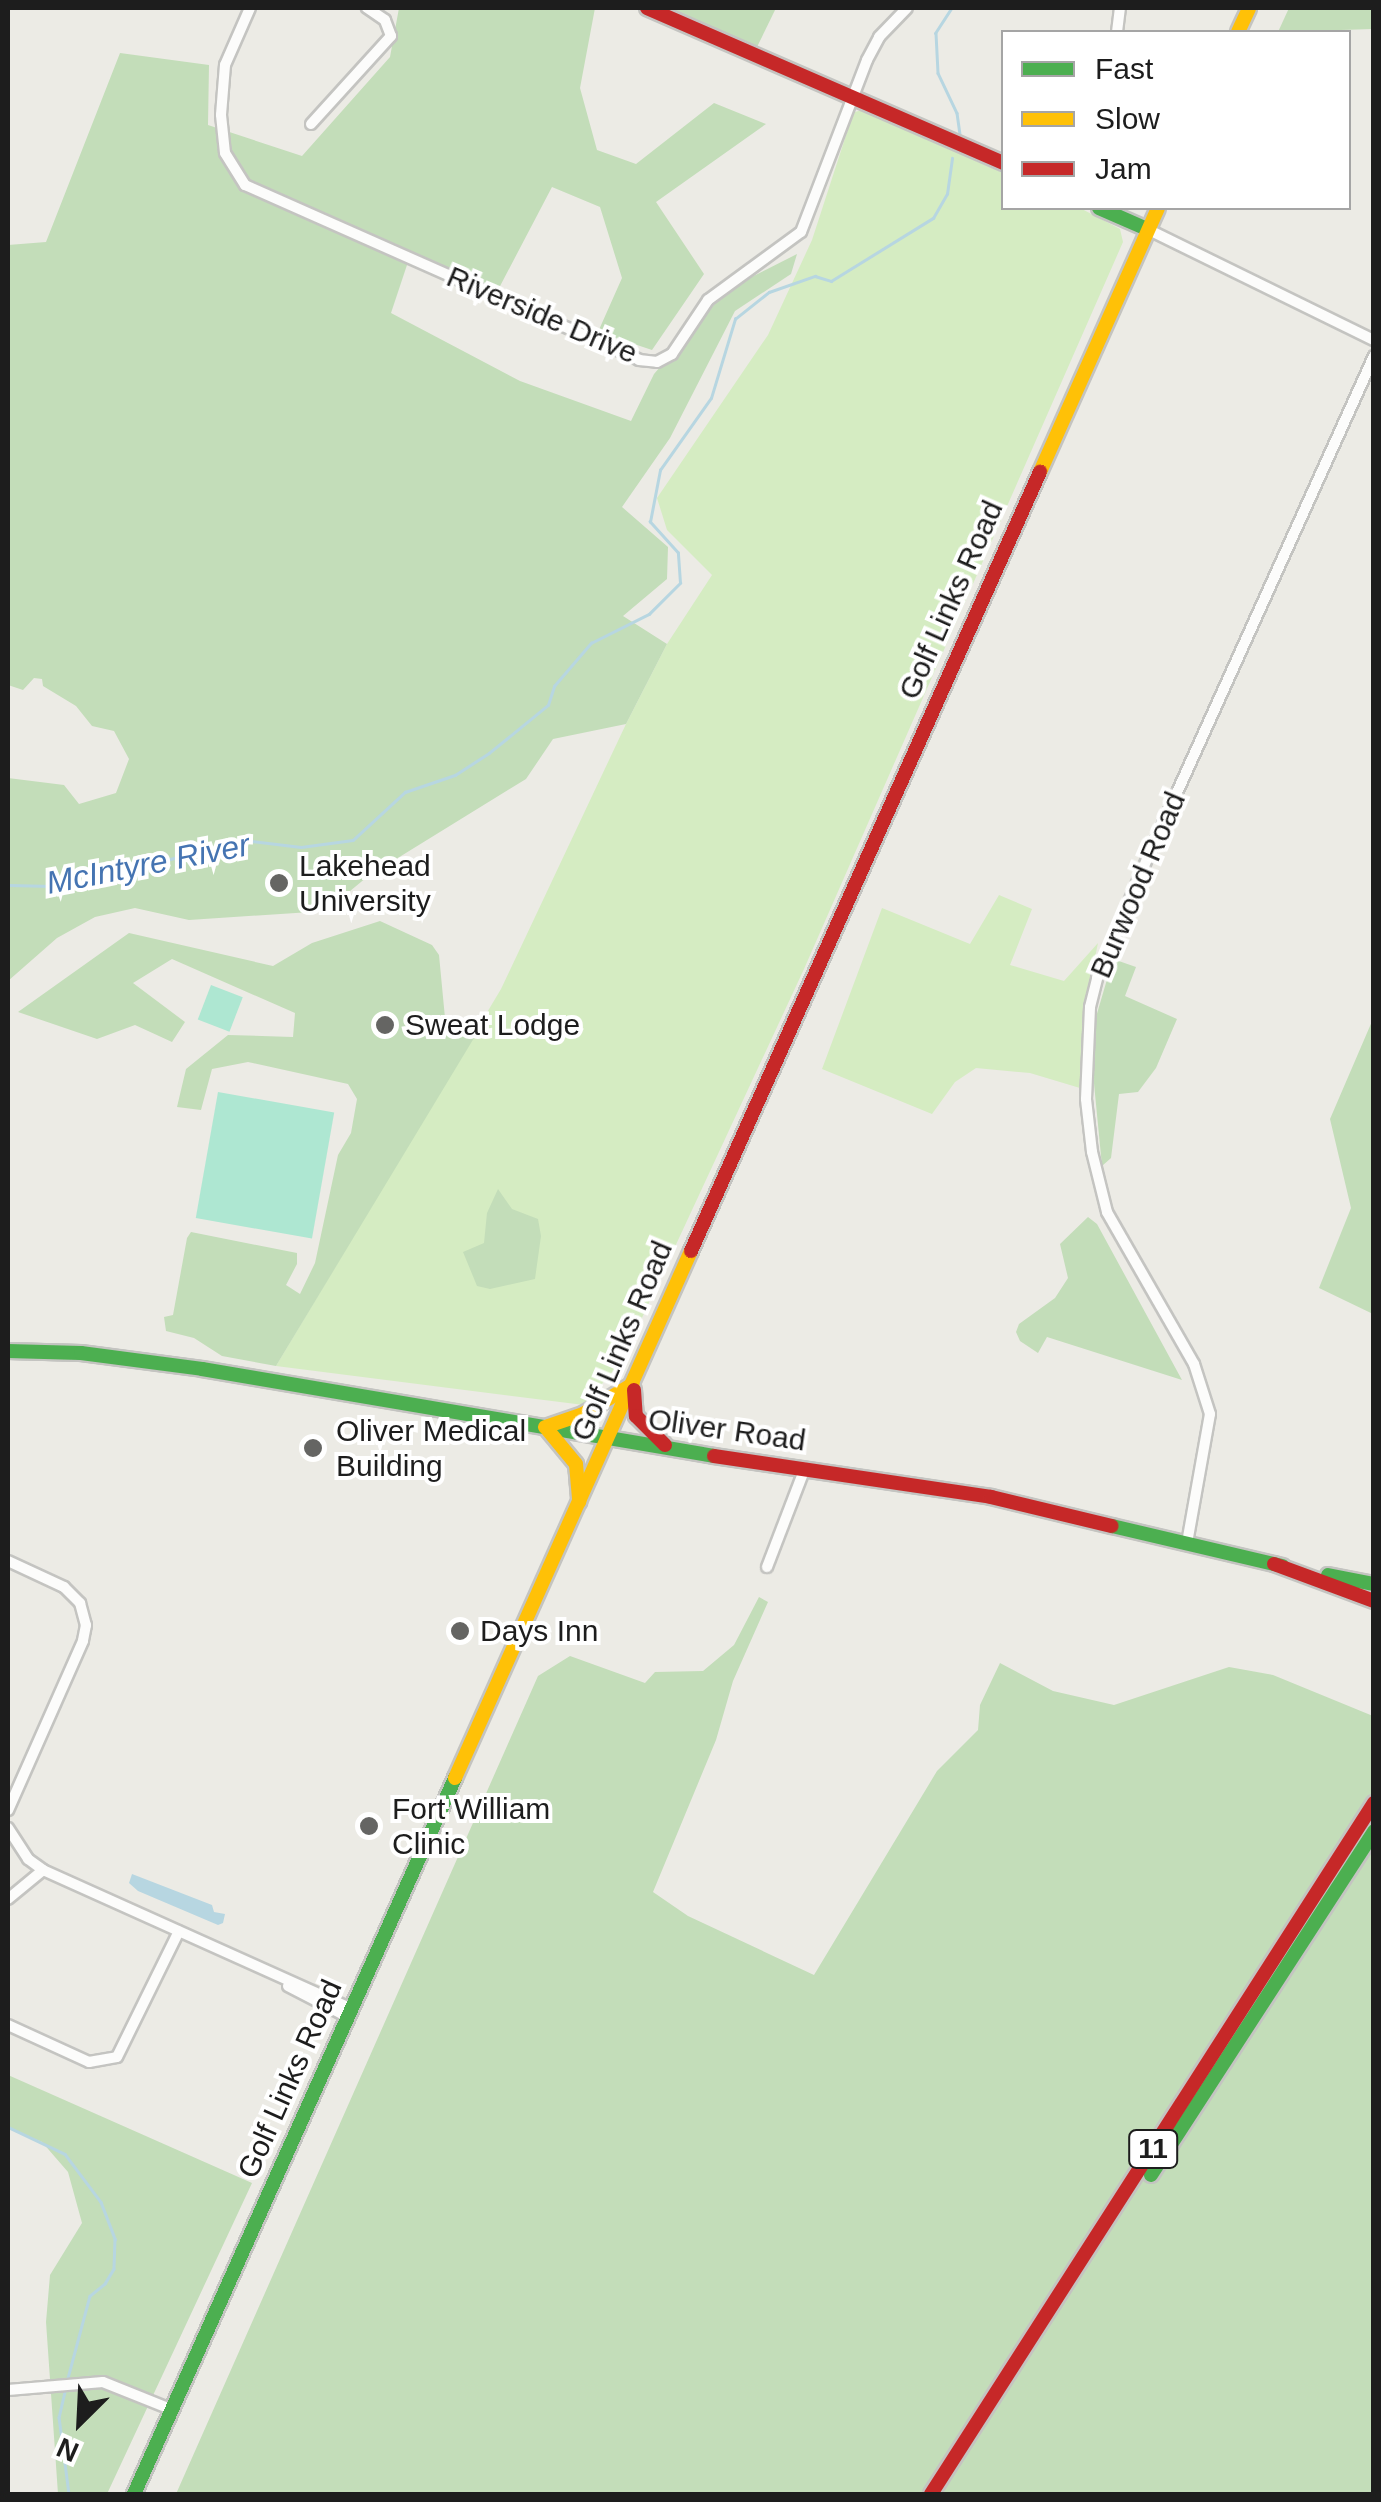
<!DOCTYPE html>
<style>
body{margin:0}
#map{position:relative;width:1381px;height:2502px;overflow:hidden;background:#ecebe5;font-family:Arial,sans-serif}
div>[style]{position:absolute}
.grass>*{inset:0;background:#d5ecc2}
.forest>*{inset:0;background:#c3ddb9}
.pitch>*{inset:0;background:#aee7d2;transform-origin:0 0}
.water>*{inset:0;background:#b7d6e1}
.stream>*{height:2.5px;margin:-1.25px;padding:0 1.25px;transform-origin:1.25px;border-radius:1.25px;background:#b7d6e1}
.roads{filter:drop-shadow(2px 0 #c4c4c1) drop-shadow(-2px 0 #c4c4c1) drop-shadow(0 2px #c4c4c1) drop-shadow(0 -2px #c4c4c1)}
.street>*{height:10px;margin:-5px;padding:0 5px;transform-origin:5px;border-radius:5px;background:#fcfcfb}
.fast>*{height:14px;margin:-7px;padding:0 7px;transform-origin:7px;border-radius:7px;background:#4caf50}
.slow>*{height:14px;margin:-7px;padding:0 7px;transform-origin:7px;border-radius:7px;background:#ffc107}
.jam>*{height:14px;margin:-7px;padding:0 7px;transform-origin:7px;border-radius:7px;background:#c62828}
.dots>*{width:28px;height:28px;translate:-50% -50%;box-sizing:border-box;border:5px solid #fff;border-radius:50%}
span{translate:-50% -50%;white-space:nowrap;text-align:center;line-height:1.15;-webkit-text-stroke:8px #fff;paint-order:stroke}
.shield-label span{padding:2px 8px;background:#fff;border:2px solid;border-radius:8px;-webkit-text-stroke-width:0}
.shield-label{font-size:28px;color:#1d1d1d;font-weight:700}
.street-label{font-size:30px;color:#1d1d1d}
.poi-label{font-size:30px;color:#1d1d1d}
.left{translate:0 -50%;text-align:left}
.water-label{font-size:32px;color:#4574b2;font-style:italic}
.frame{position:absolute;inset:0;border:10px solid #1d1d1d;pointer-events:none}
.legend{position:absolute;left:1001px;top:30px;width:350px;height:180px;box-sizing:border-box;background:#fff;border:2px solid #a5a5a5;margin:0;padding:12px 18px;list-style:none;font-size:30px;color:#1d1d1d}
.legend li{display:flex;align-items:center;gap:20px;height:50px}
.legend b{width:50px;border:2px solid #a5a5a5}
.north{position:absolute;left:30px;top:2372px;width:100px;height:100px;-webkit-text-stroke:8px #fff;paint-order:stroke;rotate:204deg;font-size:28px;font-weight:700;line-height:40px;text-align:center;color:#1d1d1d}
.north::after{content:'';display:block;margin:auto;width:35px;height:45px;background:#1d1d1d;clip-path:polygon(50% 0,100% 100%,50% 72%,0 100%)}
</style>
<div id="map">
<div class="grass">
<div style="clip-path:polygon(862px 110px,1003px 173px,1004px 208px,1080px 208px,1120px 229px,1123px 242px,804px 969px,634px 1335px,619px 1364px,584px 1405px,276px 1366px,501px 989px,626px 724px,667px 644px,712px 575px,667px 530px,657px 498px,768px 335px,812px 240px,850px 123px,855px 112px)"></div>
<div style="clip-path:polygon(999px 895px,1032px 909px,1010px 965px,1064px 981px,1098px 943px,1083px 1016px,1080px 1088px,1030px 1073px,976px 1068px,955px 1082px,932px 1114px,822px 1069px,882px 908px,970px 944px)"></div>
</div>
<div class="forest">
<div style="clip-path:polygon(399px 8px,595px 8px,580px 88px,597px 150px,636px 164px,714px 103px,766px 124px,656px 202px,704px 274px,652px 350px,598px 332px,622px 278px,600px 207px,552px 187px,498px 290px,411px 253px,391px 313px,520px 381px,631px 421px,654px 374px,728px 289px,797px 254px,791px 274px,735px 311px,670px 438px,622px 507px,668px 547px,667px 579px,623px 616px,667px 644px,626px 724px,553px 739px,526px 779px,367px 877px,326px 911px,189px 920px,135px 908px,95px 917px,57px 938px,8px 981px,8px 778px,64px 785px,79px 804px,116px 793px,129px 759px,114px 731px,92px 726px,76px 706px,43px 686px,42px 679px,34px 678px,23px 690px,8px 685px,8px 245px,46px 242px,120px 53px,209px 65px,208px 125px,302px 156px,390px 57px)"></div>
<div style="clip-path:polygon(667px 8px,776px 8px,757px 47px)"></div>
<div style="clip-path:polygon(1289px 8px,1373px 8px,1373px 29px,1278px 32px)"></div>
<div style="clip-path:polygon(380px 921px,432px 945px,439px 955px,445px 1018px,474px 1038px,276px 1366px,222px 1356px,194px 1338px,166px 1331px,164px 1317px,173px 1315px,187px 1238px,191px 1232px,297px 1253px,297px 1264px,286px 1285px,300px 1294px,315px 1263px,338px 1155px,351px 1133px,357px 1099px,348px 1084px,248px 1062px,212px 1069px,201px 1110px,177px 1107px,186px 1069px,228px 1035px,293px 1037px,295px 1013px,172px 959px,133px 983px,185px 1022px,172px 1042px,135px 1025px,97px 1039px,18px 1012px,129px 933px,273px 966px,312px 943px)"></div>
<div style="clip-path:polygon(1113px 959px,1136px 967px,1125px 996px,1177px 1019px,1156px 1068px,1138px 1092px,1119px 1094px,1111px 1158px,1102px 1166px,1092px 1063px,1096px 1017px)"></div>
<div style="clip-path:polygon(1373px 1019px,1373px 1314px,1319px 1288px,1351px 1208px,1330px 1119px)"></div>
<div style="clip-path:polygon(498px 1189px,512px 1209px,538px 1219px,541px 1236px,535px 1279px,490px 1289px,477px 1286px,463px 1252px,484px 1243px,487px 1213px)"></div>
<div style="clip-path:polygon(1088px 1217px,1097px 1224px,1182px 1380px,1047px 1337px,1038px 1353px,1020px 1341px,1016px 1332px,1019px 1324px,1055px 1298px,1068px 1278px,1060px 1244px)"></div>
<div style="clip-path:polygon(759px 1597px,768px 1602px,733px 1681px,716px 1740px,653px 1892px,688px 1916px,814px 1975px,937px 1771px,978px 1730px,980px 1705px,1000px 1663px,1053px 1691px,1114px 1705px,1229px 1667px,1273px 1675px,1373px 1716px,1373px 2494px,176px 2494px,538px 1676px,570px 1656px,645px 1683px,655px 1672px,703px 1671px,734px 1645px)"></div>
<div style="clip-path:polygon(8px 2075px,252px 2183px,107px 2494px,58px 2494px,46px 2322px,50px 2275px,82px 2223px,68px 2172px,42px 2142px,8px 2128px)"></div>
</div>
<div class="pitch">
<div style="left:211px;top:985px;width:34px;height:37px;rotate:21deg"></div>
<div style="left:218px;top:1092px;width:118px;height:128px;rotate:10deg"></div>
</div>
<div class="water">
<div style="clip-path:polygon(132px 1874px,212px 1905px,214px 1912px,225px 1914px,223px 1923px,218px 1925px,138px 1891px,129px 1883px)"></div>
</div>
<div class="stream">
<div style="left:952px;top:8px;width:30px;rotate:123deg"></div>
<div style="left:936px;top:33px;width:40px;rotate:87.1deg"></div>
<div style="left:938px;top:73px;width:44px;rotate:64.6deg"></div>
<div style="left:957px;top:113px;width:22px;rotate:82deg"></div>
<div style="left:8px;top:885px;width:45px;rotate:1.3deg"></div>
<div style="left:53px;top:886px;width:55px;rotate:-22.4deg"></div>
<div style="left:104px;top:865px;width:39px;rotate:1deg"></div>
<div style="left:143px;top:866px;width:104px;rotate:-14.4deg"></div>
<div style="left:244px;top:840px;width:57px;rotate:7deg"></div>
<div style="left:301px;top:847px;width:52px;rotate:-7.7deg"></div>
<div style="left:353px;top:840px;width:71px;rotate:-42.7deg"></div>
<div style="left:405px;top:792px;width:53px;rotate:-18.8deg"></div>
<div style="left:455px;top:775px;width:40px;rotate:-32.9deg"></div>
<div style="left:489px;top:753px;width:76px;rotate:-39.1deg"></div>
<div style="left:548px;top:705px;width:20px;rotate:-72deg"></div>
<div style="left:554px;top:686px;width:57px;rotate:-49.3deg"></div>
<div style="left:591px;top:643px;width:65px;rotate:-26.6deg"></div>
<div style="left:649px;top:614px;width:44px;rotate:-45deg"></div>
<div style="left:680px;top:583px;width:30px;rotate:-94deg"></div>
<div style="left:678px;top:553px;width:42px;rotate:-132.1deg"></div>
<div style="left:650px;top:522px;width:53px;rotate:-79.1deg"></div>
<div style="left:660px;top:470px;width:88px;rotate:-54.7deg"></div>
<div style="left:711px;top:398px;width:83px;rotate:-73.1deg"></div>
<div style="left:735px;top:319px;width:43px;rotate:-38.5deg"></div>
<div style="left:769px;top:292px;width:49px;rotate:-19.2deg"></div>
<div style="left:815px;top:276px;width:17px;rotate:17deg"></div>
<div style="left:831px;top:281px;width:120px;rotate:-31.7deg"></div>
<div style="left:933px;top:218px;width:28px;rotate:-60deg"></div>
<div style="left:947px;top:194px;width:36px;rotate:-82deg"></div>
<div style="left:8px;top:2127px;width:63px;rotate:25.3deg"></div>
<div style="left:65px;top:2154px;width:60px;rotate:53.1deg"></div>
<div style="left:101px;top:2202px;width:40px;rotate:69deg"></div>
<div style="left:115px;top:2239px;width:30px;rotate:92deg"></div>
<div style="left:114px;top:2269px;width:17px;rotate:121deg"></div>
<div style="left:105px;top:2284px;width:19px;rotate:141deg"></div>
<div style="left:90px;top:2296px;width:85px;rotate:105deg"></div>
<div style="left:65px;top:2392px;width:26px;rotate:103deg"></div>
<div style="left:59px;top:2417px;width:78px;rotate:82.6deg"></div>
</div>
<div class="roads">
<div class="street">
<div style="left:250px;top:8px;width:62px;rotate:113.7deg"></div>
<div style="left:225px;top:65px;width:50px;rotate:94.6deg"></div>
<div style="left:221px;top:115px;width:38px;rotate:84deg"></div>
<div style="left:225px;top:153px;width:38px;rotate:58deg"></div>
<div style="left:245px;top:185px;width:431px;rotate:23.9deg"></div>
<div style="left:639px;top:360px;width:18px;rotate:6deg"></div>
<div style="left:657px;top:362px;width:17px;rotate:-28deg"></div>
<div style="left:672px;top:354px;width:65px;rotate:-56.3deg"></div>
<div style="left:708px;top:300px;width:115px;rotate:-36.2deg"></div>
<div style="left:801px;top:232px;width:184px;rotate:-69deg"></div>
<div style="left:867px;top:60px;width:26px;rotate:-62deg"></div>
<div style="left:879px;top:37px;width:40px;rotate:-46deg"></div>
<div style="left:1117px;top:32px;width:24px;rotate:-83deg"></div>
<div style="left:311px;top:124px;width:119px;rotate:-47.7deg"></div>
<div style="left:391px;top:36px;width:17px;rotate:-111deg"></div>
<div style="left:385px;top:20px;width:22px;rotate:-146deg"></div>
<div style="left:1147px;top:229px;width:253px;rotate:26.1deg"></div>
<div style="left:1187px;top:1543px;width:131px;rotate:-79.9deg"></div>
<div style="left:1210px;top:1414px;width:52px;rotate:-107.7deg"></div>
<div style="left:1194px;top:1364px;width:175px;rotate:-119.8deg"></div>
<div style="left:1107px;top:1212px;width:62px;rotate:-104deg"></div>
<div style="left:1092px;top:1152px;width:53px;rotate:-96.5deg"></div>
<div style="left:1086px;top:1099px;width:92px;rotate:-87.5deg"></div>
<div style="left:1090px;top:1007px;width:30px;rotate:-76deg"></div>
<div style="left:1097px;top:978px;width:129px;rotate:-67.2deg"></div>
<div style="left:1147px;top:859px;width:552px;rotate:-65.71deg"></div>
<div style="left:8px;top:1561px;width:62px;rotate:24.9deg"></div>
<div style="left:64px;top:1587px;width:23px;rotate:45deg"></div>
<div style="left:80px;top:1603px;width:23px;rotate:75deg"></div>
<div style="left:86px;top:1625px;width:16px;rotate:101deg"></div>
<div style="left:83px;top:1641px;width:185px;rotate:113.9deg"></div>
<div style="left:767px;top:1567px;width:106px;rotate:-69deg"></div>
<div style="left:8px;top:1828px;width:37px;rotate:57deg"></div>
<div style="left:28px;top:1859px;width:19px;rotate:36deg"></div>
<div style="left:43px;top:1870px;width:339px;rotate:24.2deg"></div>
<div style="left:8px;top:1899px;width:45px;rotate:-39.6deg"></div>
<div style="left:288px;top:1986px;width:68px;rotate:27.3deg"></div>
<div style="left:8px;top:2025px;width:89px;rotate:24.6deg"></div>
<div style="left:89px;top:2062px;width:28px;rotate:-10deg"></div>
<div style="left:117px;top:2057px;width:140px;rotate:-63.8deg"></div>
<div style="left:8px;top:2390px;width:95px;rotate:-4.8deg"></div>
<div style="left:103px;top:2382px;width:75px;rotate:21.8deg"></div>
</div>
<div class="fast">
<div style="left:1099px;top:208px;width:52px;rotate:23.6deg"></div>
<div style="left:8px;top:1351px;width:73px;rotate:1.6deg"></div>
<div style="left:81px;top:1353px;width:122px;rotate:7.5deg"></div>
<div style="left:202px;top:1369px;width:519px;rotate:9.64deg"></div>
<div style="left:1112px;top:1526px;width:175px;rotate:13.2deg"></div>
<div style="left:1328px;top:1575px;width:47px;rotate:11.1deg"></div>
<div style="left:1151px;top:2175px;width:410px;rotate:-57deg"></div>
<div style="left:134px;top:2494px;width:785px;rotate:-65.85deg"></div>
</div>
<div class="slow">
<div style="left:1238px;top:32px;width:26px;rotate:-65deg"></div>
<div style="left:1040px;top:472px;width:289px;rotate:-65.9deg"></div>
<div style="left:545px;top:1427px;width:40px;rotate:-18.9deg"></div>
<div style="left:583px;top:1414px;width:58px;rotate:-31deg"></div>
<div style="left:547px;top:1429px;width:45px;rotate:50.4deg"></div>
<div style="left:576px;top:1464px;width:38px;rotate:85deg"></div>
<div style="left:455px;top:1778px;width:577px;rotate:-65.88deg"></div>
</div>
<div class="jam">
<div style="left:647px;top:8px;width:389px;rotate:23.5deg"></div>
<div style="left:691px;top:1251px;width:854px;rotate:-65.87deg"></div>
<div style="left:634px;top:1390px;width:26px;rotate:86deg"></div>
<div style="left:636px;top:1416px;width:41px;rotate:45deg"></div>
<div style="left:714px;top:1456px;width:280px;rotate:8.4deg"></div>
<div style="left:991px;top:1497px;width:124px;rotate:13.5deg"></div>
<div style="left:1274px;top:1564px;width:107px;rotate:20.3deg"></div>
<div style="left:931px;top:2494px;width:821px;rotate:-57.34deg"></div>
</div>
</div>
<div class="dots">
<div style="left:279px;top:883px;background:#656563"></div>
<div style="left:385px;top:1025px;background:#656563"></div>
<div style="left:313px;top:1448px;background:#656563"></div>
<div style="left:460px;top:1631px;background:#656563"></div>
<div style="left:369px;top:1826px;background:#656563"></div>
</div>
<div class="shield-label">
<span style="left:1153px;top:2149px">11</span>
</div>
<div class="street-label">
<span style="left:542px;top:315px;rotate:23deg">Riverside Drive</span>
<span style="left:951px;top:600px;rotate:-66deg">Golf Links Road</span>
<span style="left:1138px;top:885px;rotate:-67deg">Burwood Road</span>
<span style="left:622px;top:1341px;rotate:-67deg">Golf Links Road</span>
<span style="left:727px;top:1430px;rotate:8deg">Oliver Road</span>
<span style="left:290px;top:2079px;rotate:-66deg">Golf Links Road</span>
</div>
<div class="poi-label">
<span class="left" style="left:299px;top:883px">Lakehead<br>University</span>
<span class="left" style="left:405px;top:1025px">Sweat Lodge</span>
<span class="left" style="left:336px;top:1448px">Oliver Medical<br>Building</span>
<span class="left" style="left:480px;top:1631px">Days Inn</span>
<span class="left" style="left:392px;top:1826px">Fort William<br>Clinic</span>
</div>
<div class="water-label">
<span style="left:148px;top:864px;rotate:-11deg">McIntyre River</span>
</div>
<div class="frame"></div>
<ul class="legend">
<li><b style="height:12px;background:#4caf50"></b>Fast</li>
<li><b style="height:12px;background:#ffc107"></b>Slow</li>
<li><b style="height:12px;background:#c62828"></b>Jam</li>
</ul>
<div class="north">N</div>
</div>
